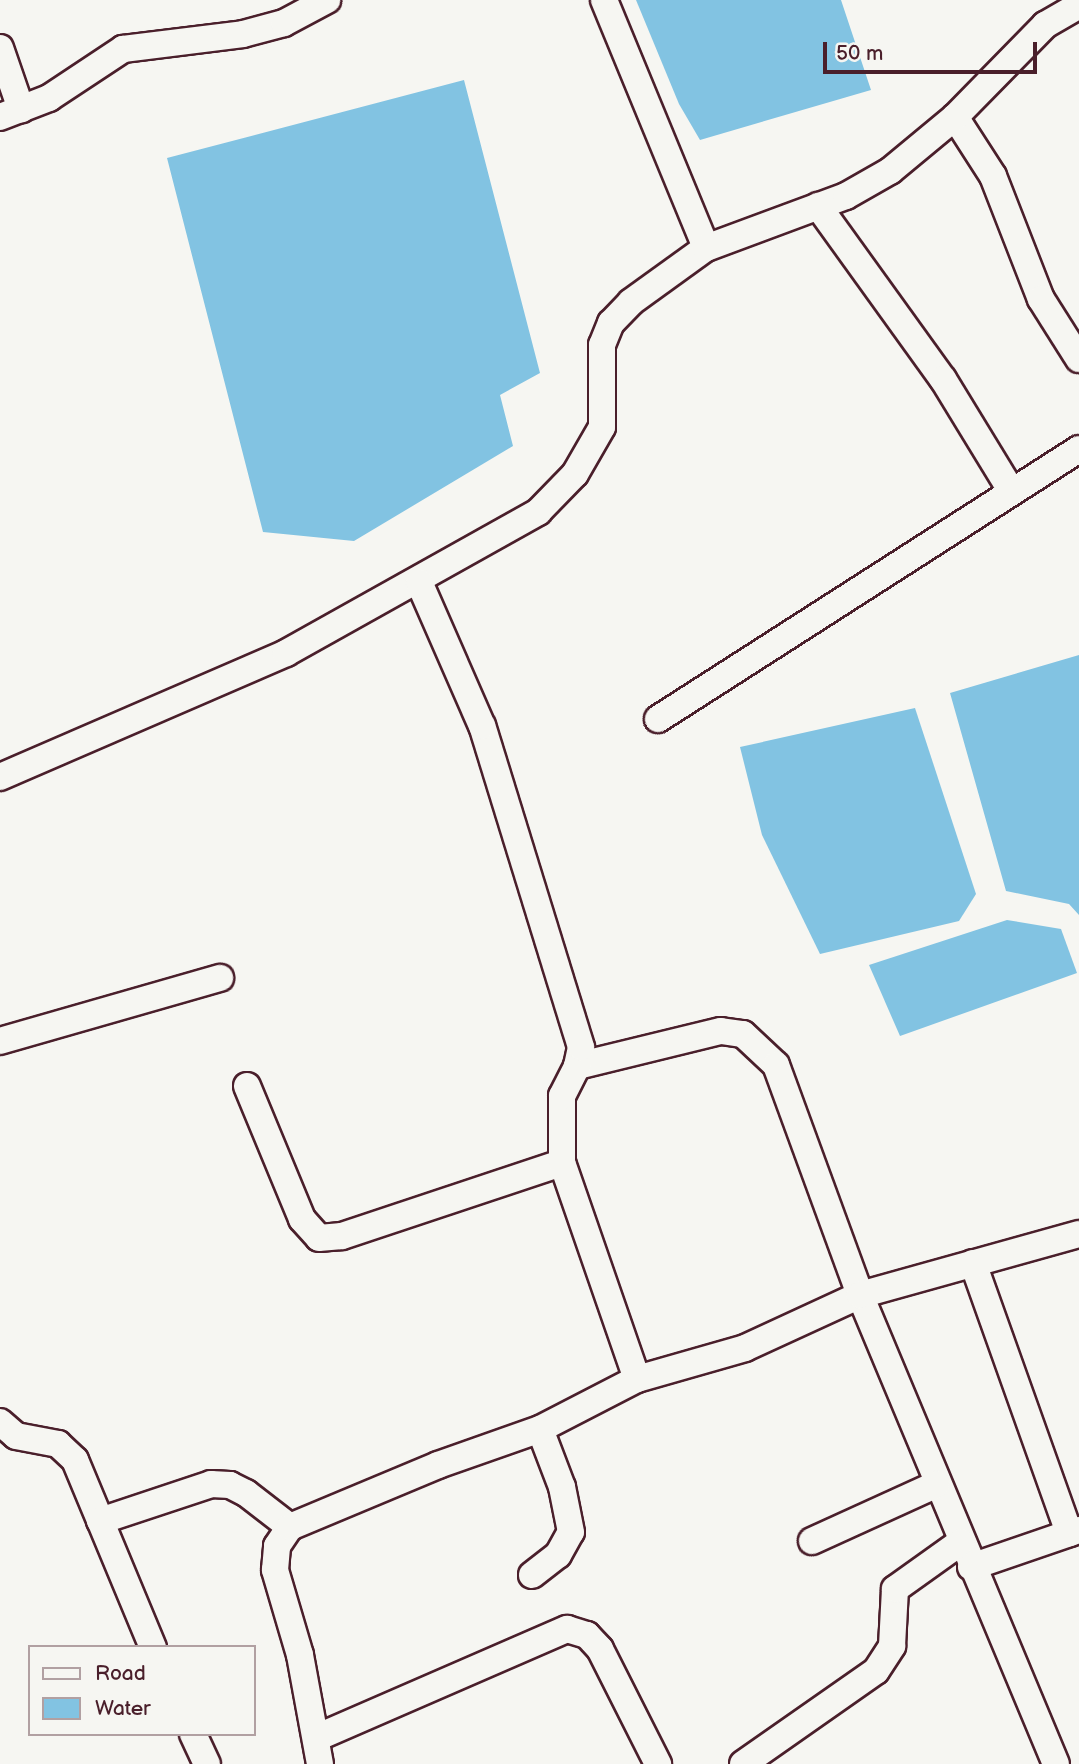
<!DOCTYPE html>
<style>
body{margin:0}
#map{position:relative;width:1079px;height:1764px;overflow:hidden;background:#f6f6f2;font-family:"Balsamiq Sans",sans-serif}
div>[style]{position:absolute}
.water>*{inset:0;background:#82c3e2}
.roads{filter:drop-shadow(2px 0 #4a1f2b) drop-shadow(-2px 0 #4a1f2b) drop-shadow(0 2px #4a1f2b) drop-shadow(0 -2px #4a1f2b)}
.minor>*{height:26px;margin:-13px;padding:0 13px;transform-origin:13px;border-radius:13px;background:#f6f6f2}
span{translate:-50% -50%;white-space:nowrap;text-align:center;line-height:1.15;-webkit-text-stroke:5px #f6f6f2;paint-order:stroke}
.legend{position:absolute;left:28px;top:1645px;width:228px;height:91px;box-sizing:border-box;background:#f6f6f2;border:2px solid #b1a0a2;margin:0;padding:9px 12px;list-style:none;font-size:21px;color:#4a1f2b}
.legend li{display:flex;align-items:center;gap:14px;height:35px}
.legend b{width:35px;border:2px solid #b1a0a2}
.scale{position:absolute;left:823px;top:42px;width:214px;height:32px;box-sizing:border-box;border:4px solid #4a1f2b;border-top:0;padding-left:9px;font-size:21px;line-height:24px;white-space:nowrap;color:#4a1f2b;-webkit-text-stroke:5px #f6f6f2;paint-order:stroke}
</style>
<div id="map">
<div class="water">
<div style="clip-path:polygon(636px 0,841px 0,871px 90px,700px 140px,679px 104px)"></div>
<div style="clip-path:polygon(464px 80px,540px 373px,500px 395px,513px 446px,354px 541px,263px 532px,167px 158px)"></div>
<div style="clip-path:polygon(1079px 655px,1079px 915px,1069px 904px,1006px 891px,950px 693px)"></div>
<div style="clip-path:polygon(915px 708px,976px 894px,959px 921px,820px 954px,762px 835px,740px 747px)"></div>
<div style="clip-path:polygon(1007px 920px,1061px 929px,1077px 973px,900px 1036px,869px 965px)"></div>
</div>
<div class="roads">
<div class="minor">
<div style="left:604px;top:0;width:268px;rotate:67.6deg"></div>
<div style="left:0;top:48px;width:65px;rotate:71deg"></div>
<div style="left:0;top:117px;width:53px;rotate:-21.2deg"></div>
<div style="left:49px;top:98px;width:89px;rotate:-33.5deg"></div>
<div style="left:123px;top:49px;width:121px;rotate:-7.1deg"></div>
<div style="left:243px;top:34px;width:42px;rotate:-15deg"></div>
<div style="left:284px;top:23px;width:49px;rotate:-28.1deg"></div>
<div style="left:955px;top:117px;width:70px;rotate:57.2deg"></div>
<div style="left:993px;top:176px;width:132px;rotate:68.7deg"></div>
<div style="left:1041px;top:299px;width:71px;rotate:57.7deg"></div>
<div style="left:818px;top:206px;width:213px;rotate:54.2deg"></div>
<div style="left:943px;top:379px;width:132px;rotate:58.6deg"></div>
<div style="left:658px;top:719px;width:500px;rotate:-32.67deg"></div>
<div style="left:0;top:777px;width:312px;rotate:-23.4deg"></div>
<div style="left:286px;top:653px;width:289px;rotate:-29.2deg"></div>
<div style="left:538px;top:512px;width:53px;rotate:-45.8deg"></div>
<div style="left:575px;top:474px;width:54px;rotate:-60.1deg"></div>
<div style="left:602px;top:427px;width:82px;rotate:-90deg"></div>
<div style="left:602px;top:345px;width:24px;rotate:-68deg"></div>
<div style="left:611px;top:323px;width:29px;rotate:-46deg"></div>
<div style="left:631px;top:302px;width:92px;rotate:-35.8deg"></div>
<div style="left:706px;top:248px;width:149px;rotate:-20.4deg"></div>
<div style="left:846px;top:196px;width:51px;rotate:-29.6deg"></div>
<div style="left:890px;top:171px;width:85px;rotate:-39.7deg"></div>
<div style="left:955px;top:117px;width:129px;rotate:-45.6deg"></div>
<div style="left:1045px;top:25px;width:39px;rotate:-30deg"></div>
<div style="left:0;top:1041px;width:229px;rotate:-16deg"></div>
<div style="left:577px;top:1066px;width:148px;rotate:-13.7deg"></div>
<div style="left:721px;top:1031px;width:22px;rotate:8deg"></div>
<div style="left:743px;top:1034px;width:45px;rotate:43.2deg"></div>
<div style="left:776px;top:1065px;width:245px;rotate:69.9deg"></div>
<div style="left:860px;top:1295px;width:508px;rotate:67.32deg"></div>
<div style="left:247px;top:1086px;width:144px;rotate:67.5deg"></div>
<div style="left:302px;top:1219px;width:25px;rotate:48deg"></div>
<div style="left:319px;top:1238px;width:23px;rotate:-5deg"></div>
<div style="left:342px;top:1236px;width:232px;rotate:-18.4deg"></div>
<div style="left:973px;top:1263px;width:287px;rotate:70.4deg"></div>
<div style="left:637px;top:1379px;width:112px;rotate:-16deg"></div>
<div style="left:745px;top:1348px;width:127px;rotate:-24.7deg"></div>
<div style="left:860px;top:1295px;width:227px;rotate:-15.6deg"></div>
<div style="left:0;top:1422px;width:21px;rotate:41deg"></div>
<div style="left:16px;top:1436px;width:43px;rotate:10.8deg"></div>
<div style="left:58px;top:1444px;width:23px;rotate:43deg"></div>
<div style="left:75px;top:1460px;width:203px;rotate:67.4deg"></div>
<div style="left:100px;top:1521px;width:117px;rotate:-18.4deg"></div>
<div style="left:211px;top:1484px;width:19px;rotate:3deg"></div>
<div style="left:230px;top:1485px;width:18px;rotate:27deg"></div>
<div style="left:246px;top:1493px;width:56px;rotate:37.7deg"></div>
<div style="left:812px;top:1541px;width:137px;rotate:-24.5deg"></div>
<div style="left:971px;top:1567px;width:114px;rotate:-18.9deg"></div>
<div style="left:532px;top:1575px;width:33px;rotate:-38deg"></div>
<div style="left:558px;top:1555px;width:26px;rotate:-61deg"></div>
<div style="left:571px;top:1532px;width:46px;rotate:-101.3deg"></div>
<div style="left:562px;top:1487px;width:62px;rotate:-110.8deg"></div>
<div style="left:193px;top:1734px;width:33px;rotate:65deg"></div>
<div style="left:316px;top:1738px;width:274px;rotate:-23.5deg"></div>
<div style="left:567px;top:1629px;width:21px;rotate:17deg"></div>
<div style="left:587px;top:1635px;width:19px;rotate:47deg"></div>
<div style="left:600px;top:1649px;width:129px;rotate:63.2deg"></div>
<div style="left:320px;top:1764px;width:111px;rotate:-100.4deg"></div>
<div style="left:300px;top:1655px;width:89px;rotate:-106.4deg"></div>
<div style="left:275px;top:1570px;width:24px;rotate:-85deg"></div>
<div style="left:277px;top:1546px;width:23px;rotate:-56deg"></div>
<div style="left:290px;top:1527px;width:160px;rotate:-22.7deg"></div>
<div style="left:438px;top:1465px;width:108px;rotate:-19.4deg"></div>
<div style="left:540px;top:1429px;width:109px;rotate:-27.3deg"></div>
<div style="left:637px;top:1379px;width:229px;rotate:-109.1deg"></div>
<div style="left:562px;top:1163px;width:67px;rotate:-90deg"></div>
<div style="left:562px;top:1096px;width:34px;rotate:-63deg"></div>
<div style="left:577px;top:1066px;width:19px;rotate:-78deg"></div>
<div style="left:581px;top:1047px;width:336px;rotate:-107.1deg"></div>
<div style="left:482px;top:726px;width:157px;rotate:-113.6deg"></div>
<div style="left:743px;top:1764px;width:162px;rotate:-35deg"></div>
<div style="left:876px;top:1671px;width:30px;rotate:-57deg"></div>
<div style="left:892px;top:1646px;width:57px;rotate:-87deg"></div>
<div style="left:895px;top:1589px;width:81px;rotate:-35.5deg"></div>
</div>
</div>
<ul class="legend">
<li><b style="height:9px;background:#f6f6f2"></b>Road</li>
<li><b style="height:19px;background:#82c3e2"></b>Water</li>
</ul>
<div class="scale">50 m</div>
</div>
